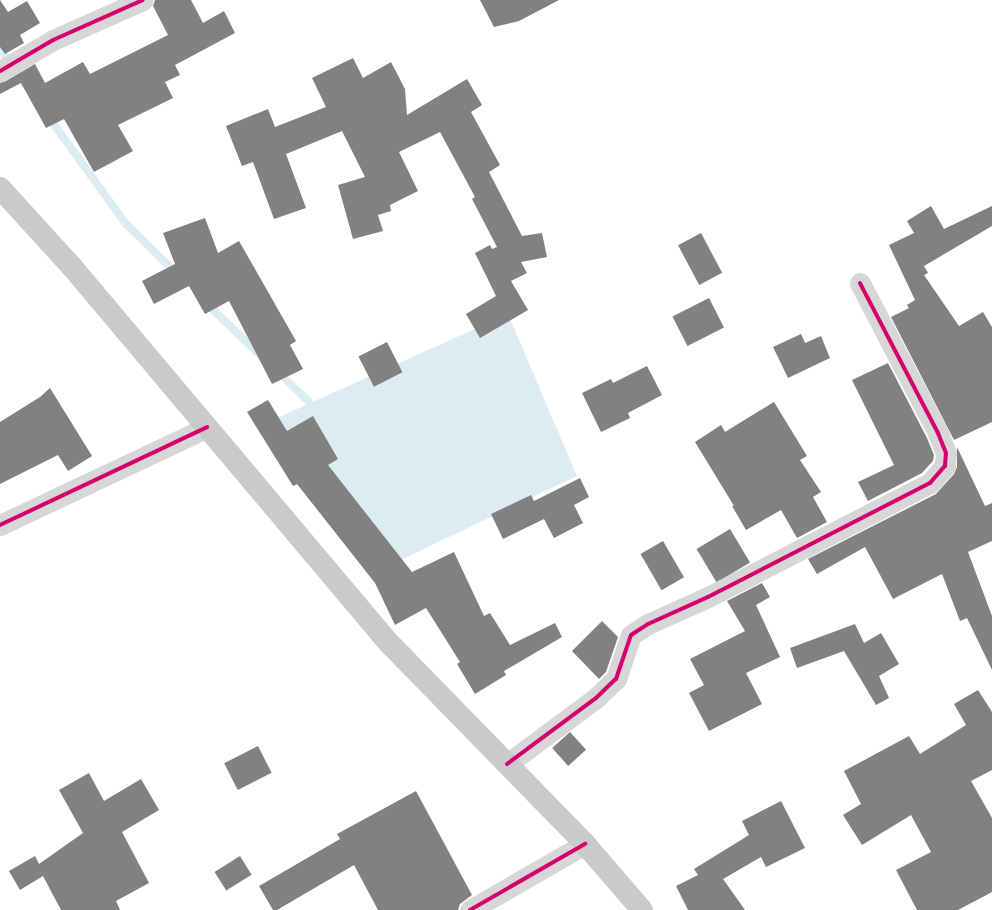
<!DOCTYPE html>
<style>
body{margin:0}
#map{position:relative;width:992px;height:910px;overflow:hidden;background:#fff;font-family:"Noto Sans",sans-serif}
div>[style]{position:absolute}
.water>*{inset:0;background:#ddebf3}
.stream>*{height:8px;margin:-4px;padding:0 4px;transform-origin:4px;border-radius:4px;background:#ddebf3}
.building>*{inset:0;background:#818181;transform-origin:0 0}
.street>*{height:21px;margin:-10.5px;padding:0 10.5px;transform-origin:10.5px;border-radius:10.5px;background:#d7d7d7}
.primary>*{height:22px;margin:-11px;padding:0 11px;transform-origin:11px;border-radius:11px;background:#cacaca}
.cycleway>*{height:4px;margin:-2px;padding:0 2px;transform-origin:2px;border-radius:2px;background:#d6006c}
span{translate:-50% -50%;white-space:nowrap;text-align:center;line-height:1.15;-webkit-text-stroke:4px #fff;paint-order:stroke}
</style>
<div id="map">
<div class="water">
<div style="clip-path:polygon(508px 314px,577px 476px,388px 566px,268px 422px)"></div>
</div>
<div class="stream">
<div style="left:0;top:49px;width:42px;rotate:54.8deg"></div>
<div style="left:48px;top:116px;width:133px;rotate:54.2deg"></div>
<div style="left:126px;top:224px;width:71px;rotate:44.4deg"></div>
<div style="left:205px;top:302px;width:76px;rotate:43.9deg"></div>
<div style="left:277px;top:371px;width:46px;rotate:44.1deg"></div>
</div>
<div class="building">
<div style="clip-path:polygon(0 0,8px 12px,27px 1px,40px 23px,20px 35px,24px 43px,5px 54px,0 47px)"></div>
<div style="clip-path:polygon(155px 0,191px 0,203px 23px,224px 11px,235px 33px,175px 65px,180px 75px,165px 82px,173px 98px,118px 125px,133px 151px,94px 172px,64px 119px,46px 128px,21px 83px,0 94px,0 83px,6px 81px,35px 64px,45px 83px,83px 62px,90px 74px,168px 35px,153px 6px)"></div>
<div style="clip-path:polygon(480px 0,559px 0,519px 21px,494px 27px)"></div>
<div style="clip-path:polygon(353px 58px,363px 78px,391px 62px,405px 89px,407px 115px,467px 79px,482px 105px,471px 112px,500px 165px,489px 172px,522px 236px,542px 233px,547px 257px,521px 262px,527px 273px,511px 281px,528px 310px,480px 338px,466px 314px,496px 296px,475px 253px,490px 245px,492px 249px,497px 247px,472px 199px,475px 197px,440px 132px,399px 152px,418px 191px,390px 205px,391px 211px,378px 215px,383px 231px,353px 239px,338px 185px,365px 177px,342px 131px,286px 154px,306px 208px,274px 219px,253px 162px,242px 166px,226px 126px,268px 109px,275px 127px,326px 107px,312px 78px)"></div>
<div style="clip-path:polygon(931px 206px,944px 229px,992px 206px,992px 226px,924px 266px,928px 273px,924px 275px,959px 326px,983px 312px,992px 327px,992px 422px,954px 440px,891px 317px,909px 308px,907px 305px,915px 300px,889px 245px,914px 233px,907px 221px)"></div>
<div style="clip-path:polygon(205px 218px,218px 253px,239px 241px,296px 341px,290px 345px,303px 369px,272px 384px,229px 301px,205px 314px,189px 286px,154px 304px,142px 281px,175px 264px,163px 233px)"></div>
<div style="left:701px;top:233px;width:45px;height:26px;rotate:62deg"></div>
<div style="left:709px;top:298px;width:33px;height:41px;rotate:63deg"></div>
<div style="clip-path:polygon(801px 334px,805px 343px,821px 336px,830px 358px,788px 378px,773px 347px)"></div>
<div style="left:387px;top:342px;width:34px;height:32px;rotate:63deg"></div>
<div style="clip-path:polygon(888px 363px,927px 438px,934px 455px,933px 461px,922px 473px,868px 501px,858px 482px,894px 465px,852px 380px)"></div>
<div style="clip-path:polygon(647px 366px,662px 395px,628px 413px,630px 418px,601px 432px,582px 393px,611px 379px,613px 383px)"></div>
<div style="clip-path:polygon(50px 388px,92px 456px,68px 471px,58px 455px,0 484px,0 422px,40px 397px)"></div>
<div style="clip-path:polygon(268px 400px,287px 431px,313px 416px,338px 459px,328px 465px,412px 572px,454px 552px,484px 616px,490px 613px,510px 645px,555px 623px,562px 637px,504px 671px,506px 675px,475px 694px,457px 664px,460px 662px,426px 608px,395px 625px,375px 583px,297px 484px,293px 486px,247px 412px)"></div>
<div style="clip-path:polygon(774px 402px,807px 456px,800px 460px,821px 492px,813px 497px,827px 522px,797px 538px,781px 510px,746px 530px,732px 506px,734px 506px,695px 442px,721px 425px,725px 432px)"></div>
<div style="clip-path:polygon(957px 447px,985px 506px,992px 503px,992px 541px,968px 552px,992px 616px,992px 670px,967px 618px,960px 621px,942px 574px,893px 599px,865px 547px,817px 574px,808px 559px,936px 494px,954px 474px,957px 467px)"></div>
<div style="clip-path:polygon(580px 478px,589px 497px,574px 505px,583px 523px,554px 538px,544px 519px,503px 539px,491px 514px,531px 495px,534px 501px)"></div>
<div style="left:730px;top:529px;width:39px;height:39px;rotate:59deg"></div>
<div style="left:663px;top:541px;width:42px;height:26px;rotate:60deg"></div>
<div style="clip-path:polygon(762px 583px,770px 597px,756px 605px,780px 657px,746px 673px,762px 704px,709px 731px,689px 693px,704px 685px,690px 659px,745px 631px,727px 601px)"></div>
<div style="clip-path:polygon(602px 621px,618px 637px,606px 672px,599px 679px,572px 651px)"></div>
<div style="clip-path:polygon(855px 624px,864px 643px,881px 633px,899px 664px,879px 676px,889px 698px,876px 705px,844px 651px,797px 668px,790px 648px)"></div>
<div style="clip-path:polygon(978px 690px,992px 712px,992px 770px,971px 781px,992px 818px,992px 892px,958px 910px,917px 910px,896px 870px,931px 852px,911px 815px,862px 845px,843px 815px,861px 804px,844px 771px,909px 736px,920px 754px,966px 725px,954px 704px)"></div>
<div style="left:570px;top:732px;width:24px;height:24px;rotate:48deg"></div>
<div style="left:258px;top:746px;width:30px;height:38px;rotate:63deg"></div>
<div style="clip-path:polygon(89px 773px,104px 801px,141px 779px,159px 810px,122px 832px,149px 883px,116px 901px,120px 910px,61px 910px,43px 876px,20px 890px,9px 871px,35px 856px,39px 864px,83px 833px,59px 790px)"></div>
<div style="clip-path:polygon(416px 791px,472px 895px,460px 904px,458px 910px,378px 910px,354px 865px,277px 910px,273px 910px,259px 886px,340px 839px,337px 834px)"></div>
<div style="clip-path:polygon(781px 801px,805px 848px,766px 867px,761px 857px,723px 879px,745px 910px,688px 910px,676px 886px,698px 875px,694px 869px,749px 835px,742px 821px)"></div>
<div style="left:240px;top:856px;width:22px;height:30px;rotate:58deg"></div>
</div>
<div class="street">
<div style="left:0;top:71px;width:61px;rotate:-30.3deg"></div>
<div style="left:53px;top:40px;width:98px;rotate:-24deg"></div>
<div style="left:0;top:525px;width:229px;rotate:-25.3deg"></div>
<div style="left:507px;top:764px;width:111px;rotate:-36.6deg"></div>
<div style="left:596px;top:698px;width:28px;rotate:-44deg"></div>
<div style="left:616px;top:679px;width:46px;rotate:-71.2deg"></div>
<div style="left:631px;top:635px;width:20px;rotate:-33deg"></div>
<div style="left:648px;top:624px;width:66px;rotate:-24.2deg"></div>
<div style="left:708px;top:597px;width:250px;rotate:-27.2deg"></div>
<div style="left:930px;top:483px;width:23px;rotate:-49deg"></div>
<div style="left:945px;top:466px;width:13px;rotate:-86deg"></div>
<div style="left:946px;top:453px;width:22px;rotate:-112deg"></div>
<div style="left:938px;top:433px;width:169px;rotate:-117.5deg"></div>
<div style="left:470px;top:910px;width:133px;rotate:-29.9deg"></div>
</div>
<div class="primary">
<div style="left:0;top:188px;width:108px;rotate:47.6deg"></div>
<div style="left:73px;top:268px;width:492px;rotate:49.9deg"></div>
<div style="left:390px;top:644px;width:279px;rotate:45.7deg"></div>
<div style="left:585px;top:844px;width:87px;rotate:49.2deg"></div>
</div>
<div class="cycleway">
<div style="left:0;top:71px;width:61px;rotate:-30.3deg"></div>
<div style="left:53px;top:40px;width:98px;rotate:-24deg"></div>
<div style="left:0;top:525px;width:229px;rotate:-25.3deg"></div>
<div style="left:507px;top:764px;width:111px;rotate:-36.6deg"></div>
<div style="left:596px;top:698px;width:28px;rotate:-44deg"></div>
<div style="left:616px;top:679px;width:46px;rotate:-71.2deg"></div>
<div style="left:631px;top:635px;width:20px;rotate:-33deg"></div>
<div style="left:648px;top:624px;width:66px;rotate:-24.2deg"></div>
<div style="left:708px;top:597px;width:250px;rotate:-27.2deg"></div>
<div style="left:930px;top:483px;width:23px;rotate:-49deg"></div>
<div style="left:945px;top:466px;width:13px;rotate:-86deg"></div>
<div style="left:946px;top:453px;width:22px;rotate:-112deg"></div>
<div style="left:938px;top:433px;width:169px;rotate:-117.5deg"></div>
<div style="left:470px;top:910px;width:133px;rotate:-29.9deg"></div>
</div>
</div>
